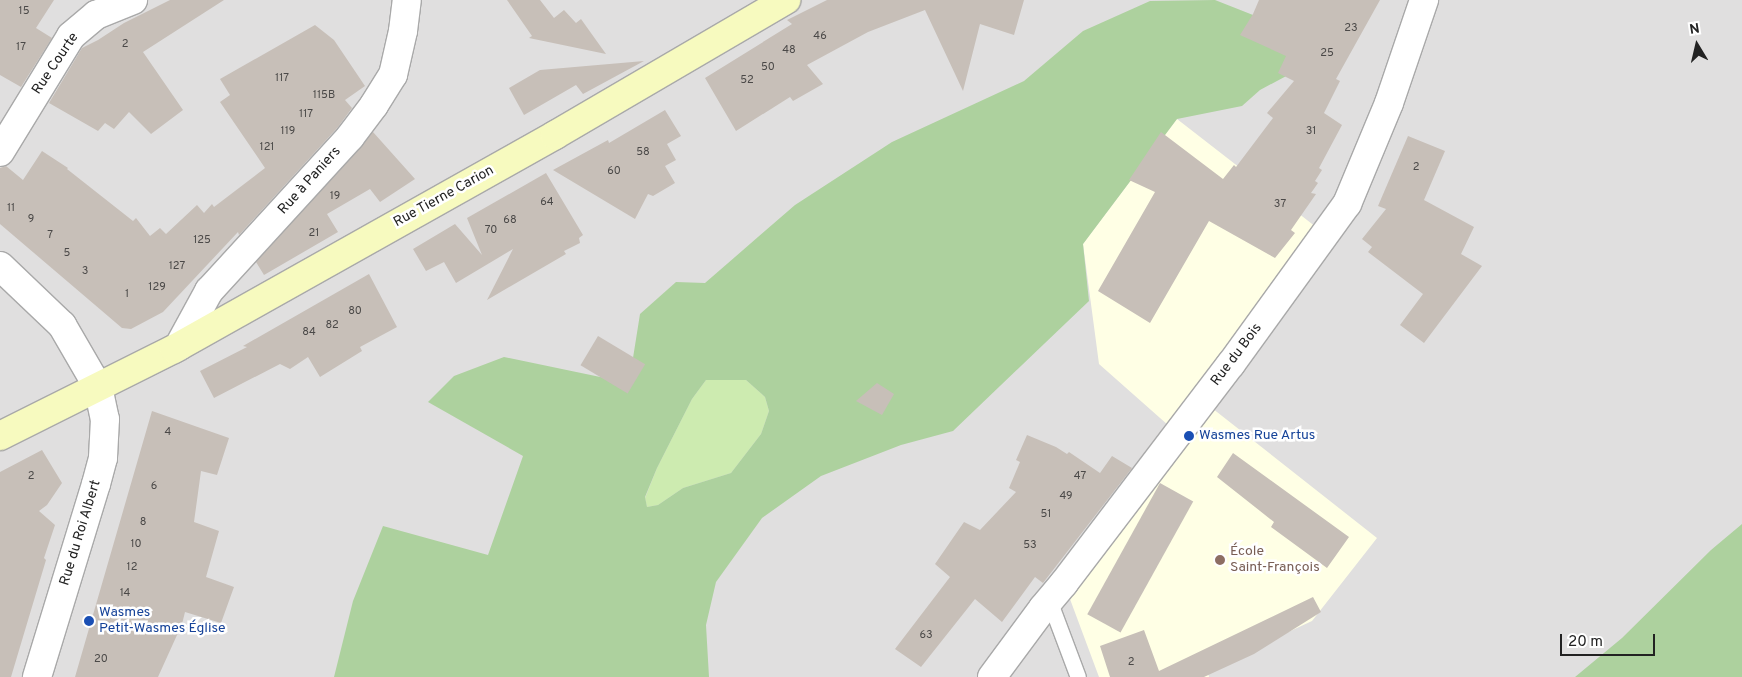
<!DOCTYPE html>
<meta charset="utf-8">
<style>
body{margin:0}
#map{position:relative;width:1742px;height:677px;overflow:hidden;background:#f2efe9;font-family:Overpass,sans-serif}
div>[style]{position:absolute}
.residential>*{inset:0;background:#e0dfdf;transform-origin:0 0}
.education>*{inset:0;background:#ffffe5}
.grass>*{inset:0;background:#cdebb0}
.forest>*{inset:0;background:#add19e}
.building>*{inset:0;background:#c7bfb8;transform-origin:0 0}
.roads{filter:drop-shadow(1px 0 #a9a9a9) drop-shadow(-1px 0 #a9a9a9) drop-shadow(0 1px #a9a9a9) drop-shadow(0 -1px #a9a9a9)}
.lane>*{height:15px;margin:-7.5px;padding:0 7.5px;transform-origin:7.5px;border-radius:7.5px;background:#fff}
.street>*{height:28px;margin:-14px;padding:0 14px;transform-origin:14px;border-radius:14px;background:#fff}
.secondary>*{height:28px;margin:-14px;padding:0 14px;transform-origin:14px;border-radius:14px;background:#f7fabf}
.dots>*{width:14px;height:14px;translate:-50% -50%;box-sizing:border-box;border:2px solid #fff;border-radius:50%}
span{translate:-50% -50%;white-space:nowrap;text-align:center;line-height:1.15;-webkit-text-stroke:5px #fff;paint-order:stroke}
.number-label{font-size:11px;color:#4b4948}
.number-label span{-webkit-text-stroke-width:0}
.street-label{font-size:14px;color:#222}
.transit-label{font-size:14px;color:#164399}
.left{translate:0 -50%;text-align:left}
.education-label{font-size:14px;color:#785e54}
.north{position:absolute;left:1672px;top:20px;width:50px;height:50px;-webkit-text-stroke:4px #fff;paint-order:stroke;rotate:351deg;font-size:14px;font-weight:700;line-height:20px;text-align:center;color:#222}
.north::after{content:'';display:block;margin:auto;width:18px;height:22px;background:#222;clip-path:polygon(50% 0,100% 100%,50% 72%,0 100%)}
.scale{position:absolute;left:1560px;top:634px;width:95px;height:22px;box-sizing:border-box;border:2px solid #222;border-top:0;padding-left:6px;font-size:15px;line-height:18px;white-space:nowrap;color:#222;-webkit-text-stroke:4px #fff;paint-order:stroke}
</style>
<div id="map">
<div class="residential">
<div style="left:0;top:0;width:1742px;height:677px"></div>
</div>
<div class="education">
<div style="clip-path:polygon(1177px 119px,1325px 234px,1203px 401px,1377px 538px,1312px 621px,1207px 670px,1209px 677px,1099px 677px,1064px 583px,1177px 433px,1099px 364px,1083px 244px)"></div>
</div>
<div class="grass">
<div style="clip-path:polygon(706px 380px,746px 380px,765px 397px,769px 411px,761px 434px,731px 473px,683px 488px,658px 505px,647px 507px,645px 498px,657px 468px,692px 399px)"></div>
</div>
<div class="forest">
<div style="clip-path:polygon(evenodd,1215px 0,1273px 23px,1303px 67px,1260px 90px,1242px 106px,1177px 119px,1083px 244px,1089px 301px,953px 431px,901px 445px,821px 476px,762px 518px,716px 582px,706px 625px,709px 677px,334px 677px,353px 601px,383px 526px,488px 555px,523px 456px,428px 402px,454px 376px,504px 357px,629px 383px,640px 314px,676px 282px,705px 283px,795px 205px,892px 142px,1024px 81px,1083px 31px,1150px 1px,1215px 0,706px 380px,746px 380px,765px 397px,769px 411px,761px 434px,731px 473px,683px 488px,658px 505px,647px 507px,645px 497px,657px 468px,692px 399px,706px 380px)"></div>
<div style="clip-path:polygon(1742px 524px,1742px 677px,1575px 677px,1622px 638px,1711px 550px)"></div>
</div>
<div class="building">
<div style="clip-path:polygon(0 0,54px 0,36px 28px,52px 38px,21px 87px,0 75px)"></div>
<div style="clip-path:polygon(170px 0,224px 0,143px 52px,183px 110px,151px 134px,129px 112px,114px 129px,105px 123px,98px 131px,49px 103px,82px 48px,98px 40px,124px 23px)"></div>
<div style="clip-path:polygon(507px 0,540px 0,554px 18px,564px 10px,576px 23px,581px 19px,606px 54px,529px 38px,532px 36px)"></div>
<div style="clip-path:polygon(827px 0,1024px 0,1014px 35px,980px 24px,963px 91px,925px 10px,868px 32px,807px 65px,823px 84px,793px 101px,790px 97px,736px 131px,705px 78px,792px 24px,787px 20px)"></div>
<div style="clip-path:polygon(1259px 0,1380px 0,1336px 79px,1340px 81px,1324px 113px,1342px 125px,1319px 168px,1322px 170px,1315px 181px,1318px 183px,1311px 193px,1316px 194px,1291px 230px,1295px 233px,1275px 258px,1209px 221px,1150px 323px,1098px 291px,1155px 192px,1129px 180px,1161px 132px,1223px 179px,1234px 165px,1236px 167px,1273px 118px,1267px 113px,1294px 81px,1278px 73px,1286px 56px,1240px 35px,1253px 14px)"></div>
<div style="clip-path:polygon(315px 25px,334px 40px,365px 86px,345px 100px,352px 108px,338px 127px,239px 235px,238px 232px,163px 312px,131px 329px,122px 328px,0 224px,0 168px,6px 166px,23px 180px,42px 151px,68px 168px,67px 169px,133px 221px,136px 218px,150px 236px,160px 228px,166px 234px,197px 205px,204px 213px,212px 204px,214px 207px,265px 168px,220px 102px,230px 95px,220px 79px)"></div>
<div style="clip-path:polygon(644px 61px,583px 94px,576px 85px,524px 115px,509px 88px,540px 70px)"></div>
<div style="clip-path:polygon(665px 110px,681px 136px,667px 144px,676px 160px,665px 166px,675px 183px,653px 196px,648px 194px,635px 219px,553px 170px,608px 140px,609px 143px)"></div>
<div style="clip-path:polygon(373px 132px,415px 179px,380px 202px,370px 189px,327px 214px,338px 232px,264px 275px,256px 262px)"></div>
<div style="clip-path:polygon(1408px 136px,1445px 151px,1424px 200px,1474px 227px,1461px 254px,1482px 266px,1424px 343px,1400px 325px,1423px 294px,1368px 252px,1372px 247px,1362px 239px,1386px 209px,1378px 206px)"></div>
<div style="clip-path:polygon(546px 173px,583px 235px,579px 238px,580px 243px,564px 251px,566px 254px,487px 300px,513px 249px,456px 283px,444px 262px,426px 271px,413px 249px,455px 224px,482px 255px,467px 218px)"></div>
<div style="clip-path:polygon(369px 274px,397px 327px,360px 347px,362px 351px,320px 377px,308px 357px,290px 369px,280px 364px,214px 398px,200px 371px,247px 347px,243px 346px)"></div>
<div style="left:598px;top:336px;width:55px;height:34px;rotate:31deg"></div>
<div style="clip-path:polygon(877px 383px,894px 394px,882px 415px,856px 401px)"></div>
<div style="clip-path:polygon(152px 411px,229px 438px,217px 475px,201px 471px,194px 522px,219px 531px,206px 577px,234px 587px,221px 623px,185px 612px,182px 624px,158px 677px,75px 677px)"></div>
<div style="clip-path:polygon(1027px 435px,1056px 447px,1067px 454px,1069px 452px,1100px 473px,1112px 456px,1132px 468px,1043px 583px,1035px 577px,1002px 622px,975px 599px,921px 667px,895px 649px,950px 577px,935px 564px,964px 522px,980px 530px,1016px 492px,1009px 488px,1020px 462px,1016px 460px)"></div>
<div style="clip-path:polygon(42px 450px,62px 483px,47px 505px,39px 511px,55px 525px,44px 558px,46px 560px,11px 677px,0 677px,0 472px)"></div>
<div style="clip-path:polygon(1233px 453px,1349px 537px,1327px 568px,1271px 527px,1274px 522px,1217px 477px)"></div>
<div style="left:1160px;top:483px;width:38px;height:150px;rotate:29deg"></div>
<div style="clip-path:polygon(1313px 597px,1321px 612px,1254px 654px,1204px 677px,1110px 677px,1100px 646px,1144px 630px,1159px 671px)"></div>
</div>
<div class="roads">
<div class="lane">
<div style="left:1049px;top:600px;width:82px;rotate:69.4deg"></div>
</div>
<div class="street">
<div style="left:0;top:152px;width:136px;rotate:-58.5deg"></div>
<div style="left:71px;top:36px;width:33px;rotate:-40deg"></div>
<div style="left:96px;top:15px;width:40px;rotate:-22deg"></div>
<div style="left:0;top:266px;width:86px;rotate:43.6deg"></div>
<div style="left:62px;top:325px;width:72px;rotate:59.9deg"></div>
<div style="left:98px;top:387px;width:33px;rotate:78deg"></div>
<div style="left:105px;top:419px;width:39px;rotate:93deg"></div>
<div style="left:103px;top:458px;width:27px;rotate:105deg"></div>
<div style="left:96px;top:484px;width:202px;rotate:107deg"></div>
<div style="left:179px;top:346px;width:63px;rotate:-61.4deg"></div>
<div style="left:209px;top:291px;width:209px;rotate:-47.5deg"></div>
<div style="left:350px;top:137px;width:40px;rotate:-53deg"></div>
<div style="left:374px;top:105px;width:36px;rotate:-58deg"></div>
<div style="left:393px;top:75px;width:45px;rotate:-77.2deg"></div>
<div style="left:403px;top:31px;width:31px;rotate:-83deg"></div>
<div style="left:992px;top:677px;width:86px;rotate:-53.5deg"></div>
<div style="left:1043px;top:608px;width:33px;rotate:-50deg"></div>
<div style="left:1064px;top:583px;width:275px;rotate:-52.7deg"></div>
<div style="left:1231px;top:364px;width:198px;rotate:-54.1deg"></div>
<div style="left:1347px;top:204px;width:109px;rotate:-67.4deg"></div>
<div style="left:1389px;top:103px;width:109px;rotate:-71.2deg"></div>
</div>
<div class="secondary">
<div style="left:0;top:436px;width:195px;rotate:-26.6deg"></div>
<div style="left:174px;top:349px;width:437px;rotate:-29.3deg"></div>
<div style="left:555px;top:135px;width:268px;rotate:-30.3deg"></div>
</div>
</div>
<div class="dots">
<div style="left:1189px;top:436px;background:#1a4fb4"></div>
<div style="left:1220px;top:560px;background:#8d6e63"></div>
<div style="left:89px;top:621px;background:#1a4fb4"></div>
</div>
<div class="number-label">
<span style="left:24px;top:11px">15</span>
<span style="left:1351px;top:28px">23</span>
<span style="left:820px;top:36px">46</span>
<span style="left:125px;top:44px">2</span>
<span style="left:21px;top:47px">17</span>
<span style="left:789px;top:50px">48</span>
<span style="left:1327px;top:53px">25</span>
<span style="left:768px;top:67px">50</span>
<span style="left:282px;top:78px">117</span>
<span style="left:747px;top:80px">52</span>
<span style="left:324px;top:95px">115B</span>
<span style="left:306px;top:114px">117</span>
<span style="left:288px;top:131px">119</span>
<span style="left:1311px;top:131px">31</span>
<span style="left:267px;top:147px">121</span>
<span style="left:643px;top:152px">58</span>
<span style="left:1416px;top:167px">2</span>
<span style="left:614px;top:171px">60</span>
<span style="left:335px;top:196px">19</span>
<span style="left:547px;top:202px">64</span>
<span style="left:1280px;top:204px">37</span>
<span style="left:11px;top:208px">11</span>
<span style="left:31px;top:219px">9</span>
<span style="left:510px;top:220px">68</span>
<span style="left:491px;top:230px">70</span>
<span style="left:314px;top:233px">21</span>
<span style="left:50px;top:235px">7</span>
<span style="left:202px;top:240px">125</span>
<span style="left:67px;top:253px">5</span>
<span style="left:177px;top:266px">127</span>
<span style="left:85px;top:271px">3</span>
<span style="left:157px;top:287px">129</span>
<span style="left:127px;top:294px">1</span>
<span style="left:355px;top:311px">80</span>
<span style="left:332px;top:325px">82</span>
<span style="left:309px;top:332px">84</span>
<span style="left:168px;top:432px">4</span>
<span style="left:31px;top:476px">2</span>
<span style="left:1080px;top:476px">47</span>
<span style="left:154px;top:486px">6</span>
<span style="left:1066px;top:496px">49</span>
<span style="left:1046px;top:514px">51</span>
<span style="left:143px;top:522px">8</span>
<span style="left:136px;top:544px">10</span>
<span style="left:1030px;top:545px">53</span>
<span style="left:132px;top:567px">12</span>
<span style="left:125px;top:593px">14</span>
<span style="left:926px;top:635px">63</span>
<span style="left:101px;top:659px">20</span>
<span style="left:1131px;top:662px">2</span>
</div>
<div class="street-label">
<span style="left:56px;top:64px;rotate:-56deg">Rue Courte</span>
<span style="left:310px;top:181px;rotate:-48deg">Rue à Paniers</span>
<span style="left:444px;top:197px;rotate:-29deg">Rue Tierne Carion</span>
<span style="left:1237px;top:355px;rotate:-53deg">Rue du Bois</span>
<span style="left:81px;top:533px;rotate:-73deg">Rue du Roi Albert</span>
</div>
<div class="transit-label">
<span class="left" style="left:1199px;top:436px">Wasmes Rue Artus</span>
<span class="left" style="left:99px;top:621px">Wasmes<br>Petit-Wasmes Église</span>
</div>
<div class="education-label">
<span class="left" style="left:1230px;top:560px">École<br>Saint-François</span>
</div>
<div class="north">N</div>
<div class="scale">20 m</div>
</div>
